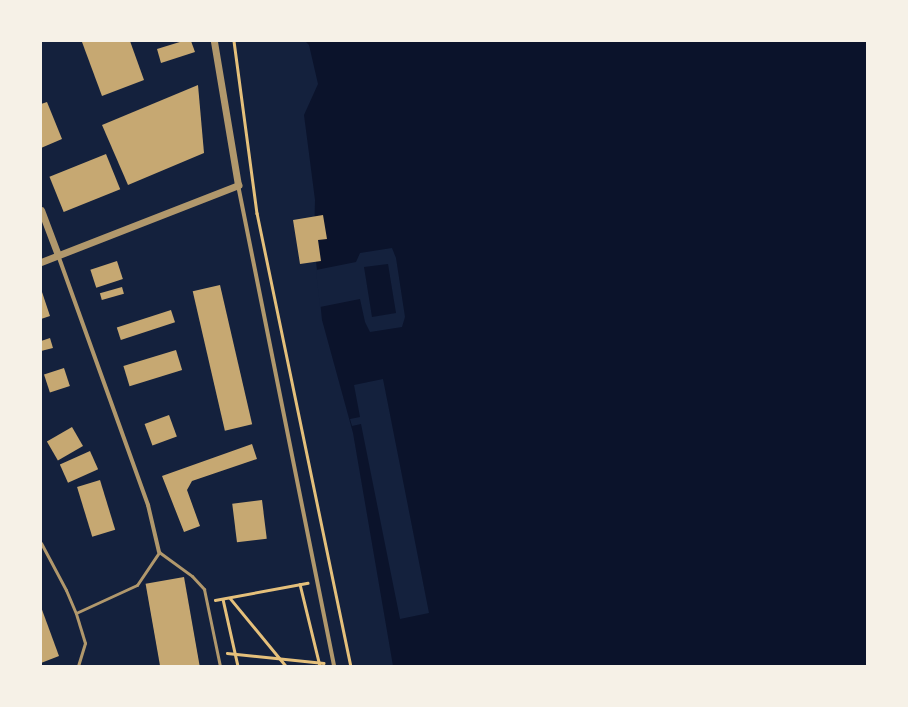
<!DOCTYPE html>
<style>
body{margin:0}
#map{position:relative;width:908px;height:707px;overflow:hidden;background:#14213d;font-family:"IBM Plex Sans",sans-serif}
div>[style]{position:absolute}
.water>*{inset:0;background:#0b132b}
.pier>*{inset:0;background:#14213d}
.building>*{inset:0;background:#c6a872;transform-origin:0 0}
.path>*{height:2.5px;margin:-1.25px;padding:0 1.25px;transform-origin:1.25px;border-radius:1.25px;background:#e5c07b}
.service>*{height:3px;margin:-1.5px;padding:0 1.5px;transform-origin:1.5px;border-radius:1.5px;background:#b1986c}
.minor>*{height:4px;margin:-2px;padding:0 2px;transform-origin:2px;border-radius:2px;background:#b1986c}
.tertiary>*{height:7px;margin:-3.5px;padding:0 3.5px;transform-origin:3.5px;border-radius:3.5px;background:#b1986c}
span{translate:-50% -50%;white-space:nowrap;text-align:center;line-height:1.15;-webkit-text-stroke:3px #f6f1e7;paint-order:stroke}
.frame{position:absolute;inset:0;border:42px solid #f6f1e7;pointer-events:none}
</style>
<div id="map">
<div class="water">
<div style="clip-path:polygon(305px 41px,867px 41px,867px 666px,393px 666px,353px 433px,322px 320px,314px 241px,315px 200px,304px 115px,318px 84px,309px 45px)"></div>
</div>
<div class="pier">
<div style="clip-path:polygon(evenodd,392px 248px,396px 258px,405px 317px,402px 327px,370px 332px,365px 322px,360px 299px,320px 307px,316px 270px,356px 262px,360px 253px,392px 248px,388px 264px,396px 313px,372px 317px,364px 267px,388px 264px)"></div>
<div style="clip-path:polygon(383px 379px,429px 613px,400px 619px,361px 424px,352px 426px,350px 419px,360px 417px,354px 385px)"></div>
</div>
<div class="building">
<div style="clip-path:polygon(130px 41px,144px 80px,102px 96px,82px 42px)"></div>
<div style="clip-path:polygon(183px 41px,191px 41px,195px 52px,161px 63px,157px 49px)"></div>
<div style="clip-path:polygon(198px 85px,204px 153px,128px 185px,102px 125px)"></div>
<div style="clip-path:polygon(47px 102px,62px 139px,41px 148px,41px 104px)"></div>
<div style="left:106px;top:154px;width:38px;height:61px;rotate:68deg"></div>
<div style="clip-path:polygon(323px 215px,327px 239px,318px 240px,321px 261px,300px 264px,293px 220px)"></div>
<div style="left:117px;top:261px;width:19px;height:28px;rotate:72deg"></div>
<div style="left:220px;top:285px;width:143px;height:28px;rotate:77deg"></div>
<div style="left:122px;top:287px;width:7px;height:23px;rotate:74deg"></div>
<div style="clip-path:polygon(41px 289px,50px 316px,41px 319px)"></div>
<div style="left:171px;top:310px;width:13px;height:57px;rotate:72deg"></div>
<div style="clip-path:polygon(50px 338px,53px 348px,41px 351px,41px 341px)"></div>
<div style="left:176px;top:350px;width:21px;height:55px;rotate:73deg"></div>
<div style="left:64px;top:368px;width:19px;height:21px;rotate:72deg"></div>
<div style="left:169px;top:415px;width:23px;height:26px;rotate:70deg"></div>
<div style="left:72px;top:427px;width:22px;height:29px;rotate:60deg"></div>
<div style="clip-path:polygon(252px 444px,257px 459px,192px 481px,187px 490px,200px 526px,184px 532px,162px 476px)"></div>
<div style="left:90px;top:451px;width:20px;height:33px;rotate:66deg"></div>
<div style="left:100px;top:480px;width:52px;height:24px;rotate:73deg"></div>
<div style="left:262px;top:500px;width:39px;height:30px;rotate:83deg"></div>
<div style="left:184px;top:577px;width:90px;height:39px;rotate:80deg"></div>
<div style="clip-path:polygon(41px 607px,59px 656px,41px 663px)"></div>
</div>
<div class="path">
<div style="left:234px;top:41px;width:174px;rotate:82.4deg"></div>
<div style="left:257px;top:213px;width:463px;rotate:78.3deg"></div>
<div style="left:300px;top:584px;width:84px;rotate:76.3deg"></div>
<div style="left:230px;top:598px;width:88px;rotate:50.5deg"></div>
<div style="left:223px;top:599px;width:69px;rotate:77.4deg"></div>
<div style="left:215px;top:600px;width:94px;rotate:-10.5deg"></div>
<div style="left:227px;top:653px;width:97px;rotate:5.9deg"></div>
</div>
<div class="service">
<div style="left:41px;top:543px;width:53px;rotate:62deg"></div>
<div style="left:66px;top:590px;width:25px;rotate:67deg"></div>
<div style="left:78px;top:666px;width:24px;rotate:-73deg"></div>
<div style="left:85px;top:643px;width:31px;rotate:-107deg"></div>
<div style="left:76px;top:613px;width:67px;rotate:-24.7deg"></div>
<div style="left:137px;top:585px;width:40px;rotate:-56deg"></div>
<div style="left:159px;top:552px;width:41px;rotate:36deg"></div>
<div style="left:192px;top:576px;width:18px;rotate:47deg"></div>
<div style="left:204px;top:589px;width:79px;rotate:78.3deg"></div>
</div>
<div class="minor">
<div style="left:238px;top:185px;width:490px;rotate:78.7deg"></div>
<div style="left:58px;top:255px;width:266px;rotate:70.2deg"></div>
<div style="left:148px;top:505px;width:48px;rotate:76.8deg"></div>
</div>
<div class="tertiary">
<div style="left:41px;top:210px;width:48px;rotate:69.3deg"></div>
<div style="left:41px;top:262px;width:212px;rotate:-21.3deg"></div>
<div style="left:238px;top:185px;width:146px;rotate:-99.5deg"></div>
</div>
<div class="frame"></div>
</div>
